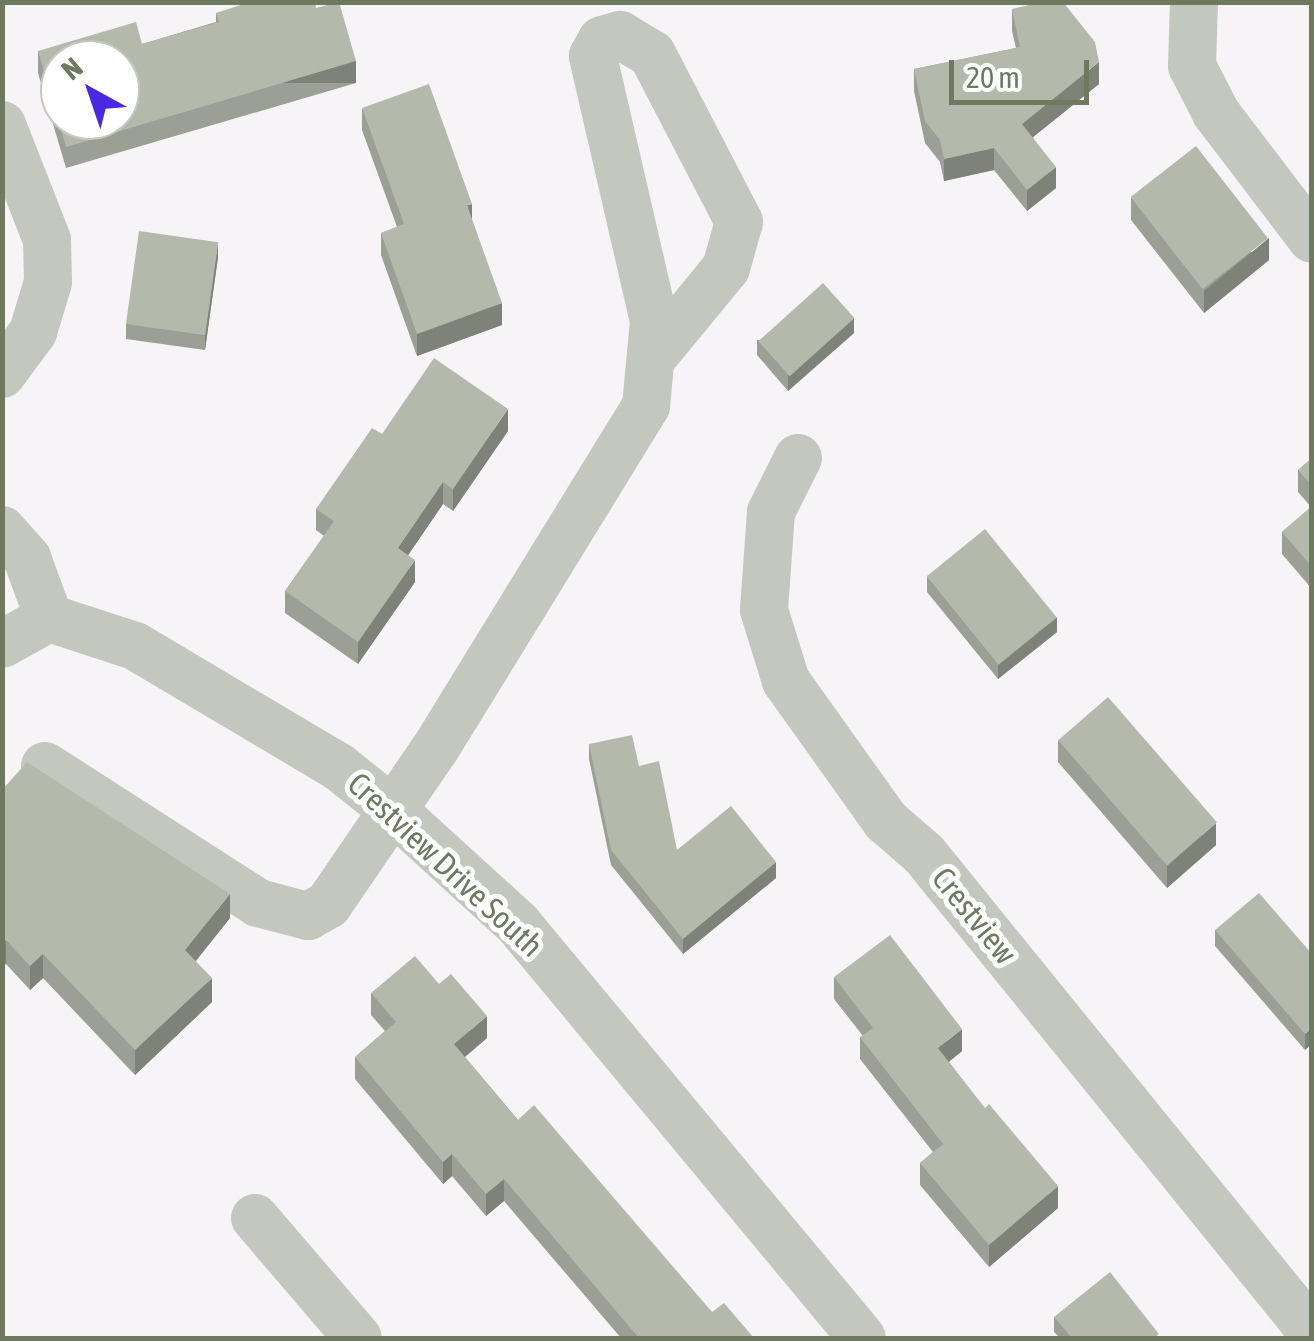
<!DOCTYPE html>
<style>
body{margin:0}
#map{position:relative;width:1314px;height:1341px;overflow:hidden;background:#f7f4f7;font-family:"Asap Condensed",sans-serif}
div>[style]{position:absolute}
.minor>*{height:48px;margin:-24px;padding:0 24px;transform-origin:24px;border-radius:24px;background:#c3c7be}
.wall>*{inset:0;background:#9b9f94}
.shaded-wall>*{inset:0;background:#7e8278;transform-origin:0 0}
.building>*{inset:0;background:#b4b9ac;transform-origin:0 0}
span{translate:-50% -50%;white-space:nowrap;text-align:center;line-height:1.15;-webkit-text-stroke:10px #fff;paint-order:stroke}
.street-label{font-size:32px;color:#6f795e}
.frame{position:absolute;inset:0;border:5px solid #6f795e;pointer-events:none}
.north{position:absolute;left:40px;top:40px;width:100px;height:100px;box-sizing:border-box;background:#fff;border:2px solid #c5c9bf;border-radius:50%;rotate:320deg;font-size:28px;font-weight:700;line-height:40px;text-align:center;color:#6f795e}
.north::after{content:'';display:block;margin:auto;width:35px;height:45px;background:#4a28e3;clip-path:polygon(50% 0,100% 100%,50% 72%,0 100%)}
.scale{position:absolute;left:949px;top:60px;width:140px;height:45px;box-sizing:border-box;border:5px solid #6f795e;border-top:0;padding-left:12px;font-size:30px;line-height:35px;white-space:nowrap;color:#6f795e;-webkit-text-stroke:8px #fff;paint-order:stroke}
</style>
<div id="map">
<div class="minor">
<div style="left:1194px;top:2px;width:64px;rotate:91.8deg"></div>
<div style="left:1192px;top:66px;width:53px;rotate:62.9deg"></div>
<div style="left:1216px;top:113px;width:158px;rotate:52.7deg"></div>
<div style="left:2px;top:125px;width:123px;rotate:68.6deg"></div>
<div style="left:47px;top:240px;width:42px;rotate:88.6deg"></div>
<div style="left:48px;top:282px;width:52px;rotate:106.7deg"></div>
<div style="left:33px;top:332px;width:52px;rotate:126.4deg"></div>
<div style="left:798px;top:458px;width:60px;rotate:116.6deg"></div>
<div style="left:771px;top:512px;width:98px;rotate:94.1deg"></div>
<div style="left:764px;top:610px;width:74px;rotate:72.8deg"></div>
<div style="left:786px;top:681px;width:172px;rotate:54.5deg"></div>
<div style="left:886px;top:821px;width:50px;rotate:41deg"></div>
<div style="left:924px;top:854px;width:616px;rotate:50.93deg"></div>
<div style="left:2px;top:530px;width:38px;rotate:48deg"></div>
<div style="left:27px;top:558px;width:64px;rotate:69.9deg"></div>
<div style="left:49px;top:618px;width:90px;rotate:18deg"></div>
<div style="left:135px;top:646px;width:237px;rotate:30.7deg"></div>
<div style="left:339px;top:767px;width:72px;rotate:38.8deg"></div>
<div style="left:395px;top:812px;width:166px;rotate:42.3deg"></div>
<div style="left:518px;top:924px;width:538px;rotate:50.28deg"></div>
<div style="left:2px;top:644px;width:54px;rotate:-29deg"></div>
<div style="left:45px;top:766px;width:253px;rotate:32.7deg"></div>
<div style="left:258px;top:903px;width:52px;rotate:14.6deg"></div>
<div style="left:308px;top:916px;width:23px;rotate:-29deg"></div>
<div style="left:328px;top:905px;width:189px;rotate:-55.6deg"></div>
<div style="left:435px;top:749px;width:403px;rotate:-58.4deg"></div>
<div style="left:646px;top:406px;width:85px;rotate:-84.6deg"></div>
<div style="left:654px;top:321px;width:272px;rotate:-103deg"></div>
<div style="left:593px;top:56px;width:18px;rotate:-61deg"></div>
<div style="left:602px;top:40px;width:19px;rotate:-16deg"></div>
<div style="left:620px;top:35px;width:37px;rotate:31deg"></div>
<div style="left:652px;top:54px;width:189px;rotate:62.6deg"></div>
<div style="left:739px;top:222px;width:48px;rotate:105.8deg"></div>
<div style="left:726px;top:268px;width:115px;rotate:129.4deg"></div>
<div style="left:255px;top:1218px;width:158px;rotate:49.4deg"></div>
</div>
<div class="wall">
<div style="clip-path:polygon(316px 8px,356px 83px,66px 168px,38px 73px,38px 51px,142px 44px,216px 22px,216px 13px)"></div>
<div style="clip-path:polygon(1012px 9px,1099px 84px,1033px 137px,1056px 188px,1027px 211px,994px 170px,944px 181px,940px 162px,925px 143px,914px 91px,914px 69px,1016px 48px,1012px 31px)"></div>
<div style="clip-path:polygon(362px 108px,472px 221px,502px 325px,417px 356px,381px 255px,381px 233px,397px 227px,362px 130px)"></div>
<div style="clip-path:polygon(1131px 198px,1269px 260px,1204px 313px,1131px 220px)"></div>
<div style="clip-path:polygon(218px 257px,205px 350px,126px 339px,126px 324px)"></div>
<div style="clip-path:polygon(854px 333px,788px 391px,757px 355px,757px 340px)"></div>
<div style="clip-path:polygon(508px 431px,453px 511px,443px 504px,408px 555px,415px 582px,358px 664px,285px 613px,285px 591px,324px 536px,316px 530px,316px 509px,382px 434px)"></div>
<div style="clip-path:polygon(1312px 458px,1312px 589px,1282px 554px,1282px 532px,1311px 507px,1298px 492px,1298px 470px)"></div>
<div style="clip-path:polygon(927px 576px,1057px 632px,998px 679px,927px 592px)"></div>
<div style="clip-path:polygon(1058px 740px,1216px 845px,1167px 888px,1058px 762px)"></div>
<div style="clip-path:polygon(589px 744px,639px 766px,677px 850px,776px 878px,683px 954px,611px 865px,589px 759px)"></div>
<div style="clip-path:polygon(2px 790px,230px 918px,196px 961px,212px 1002px,135px 1075px,43px 978px,30px 990px,6px 964px)"></div>
<div style="clip-path:polygon(1215px 930px,1312px 954px,1305px 1050px,1215px 946px)"></div>
<div style="clip-path:polygon(834px 977px,962px 1051px,949px 1062px,1058px 1208px,989px 1267px,920px 1185px,920px 1163px,933px 1152px,860px 1059px,860px 1037px,863px 1036px,834px 999px)"></div>
<div style="clip-path:polygon(371px 993px,487px 1038px,465px 1057px,518px 1120px,712px 1312px,754px 1338px,621px 1338px,504px 1201px,486px 1216px,452px 1176px,443px 1184px,355px 1079px,355px 1057px,385px 1031px,371px 1015px)"></div>
<div style="clip-path:polygon(1054px 1317px,1159px 1338px,1060px 1338px,1054px 1332px)"></div>
</div>
<div class="shaded-wall">
<div style="left:356px;top:61px;width:22px;height:302px;rotate:90deg"></div>
<div style="clip-path:polygon(1099px 62px,1099px 84px,1022px 146px,1022px 124px)"></div>
<div style="clip-path:polygon(994px 148px,994px 170px,944px 181px,944px 159px)"></div>
<div style="clip-path:polygon(1056px 167px,1056px 188px,1027px 211px,1027px 190px)"></div>
<div style="clip-path:polygon(472px 204px,472px 226px,467px 205px)"></div>
<div style="clip-path:polygon(1269px 238px,1269px 260px,1204px 313px,1204px 291px)"></div>
<div style="clip-path:polygon(218px 242px,218px 257px,205px 350px,205px 334px)"></div>
<div style="clip-path:polygon(502px 303px,502px 325px,417px 356px,417px 334px)"></div>
<div style="clip-path:polygon(854px 318px,854px 333px,788px 391px,788px 376px)"></div>
<div style="clip-path:polygon(508px 409px,508px 431px,453px 511px,453px 489px)"></div>
<div style="clip-path:polygon(443px 482px,443px 504px,398px 570px,398px 548px)"></div>
<div style="clip-path:polygon(415px 560px,415px 582px,358px 664px,358px 642px)"></div>
<div style="clip-path:polygon(1057px 617px,1057px 632px,998px 679px,998px 664px)"></div>
<div style="clip-path:polygon(1216px 823px,1216px 845px,1167px 888px,1167px 866px)"></div>
<div style="clip-path:polygon(776px 862px,776px 878px,683px 954px,683px 939px)"></div>
<div style="clip-path:polygon(230px 894px,230px 918px,185px 974px,185px 950px)"></div>
<div style="clip-path:polygon(6px 940px,6px 964px,2px 968px,2px 944px)"></div>
<div style="clip-path:polygon(43px 954px,43px 978px,30px 990px,30px 966px)"></div>
<div style="clip-path:polygon(212px 978px,212px 1002px,135px 1075px,135px 1050px)"></div>
<div style="clip-path:polygon(487px 1016px,487px 1038px,454px 1066px,454px 1044px)"></div>
<div style="clip-path:polygon(1312px 1028px,1312px 1044px,1305px 1050px,1305px 1034px)"></div>
<div style="clip-path:polygon(962px 1029px,962px 1051px,938px 1070px,938px 1048px)"></div>
<div style="clip-path:polygon(452px 1154px,452px 1176px,443px 1184px,443px 1162px)"></div>
<div style="clip-path:polygon(504px 1179px,504px 1201px,486px 1216px,486px 1194px)"></div>
<div style="clip-path:polygon(1058px 1186px,1058px 1208px,989px 1267px,989px 1245px)"></div>
</div>
<div class="building">
<div style="clip-path:polygon(evenodd,250px 2px,315px 2px,316px 8px,339px 2px,356px 61px,66px 147px,38px 51px,136px 22px,142px 44px,219px 22px,216px 13px,250px 2px,60px 60px,120px 60px,120px 120px,60px 120px,60px 60px)"></div>
<div style="clip-path:polygon(1042px 2px,1063px 2px,1095px 42px,1099px 62px,1022px 124px,1056px 167px,1027px 190px,994px 148px,944px 159px,940px 140px,925px 121px,914px 69px,1020px 47px,1012px 9px)"></div>
<div style="clip-path:polygon(429px 84px,472px 204px,467px 205px,502px 303px,417px 334px,381px 233px,404px 224px,362px 108px)"></div>
<div style="left:1196px;top:146px;width:117px;height:83px;rotate:52deg"></div>
<div style="left:139px;top:231px;width:80px;height:94px;rotate:8deg"></div>
<div style="left:823px;top:283px;width:47px;height:87px;rotate:48deg"></div>
<div style="clip-path:polygon(434px 358px,508px 409px,453px 489px,443px 482px,398px 548px,415px 560px,358px 642px,285px 591px,334px 521px,316px 509px,372px 428px,382px 434px)"></div>
<div style="clip-path:polygon(1312px 458px,1312px 486px,1298px 470px)"></div>
<div style="clip-path:polygon(1312px 506px,1312px 567px,1282px 532px)"></div>
<div style="left:985px;top:529px;width:114px;height:75px;rotate:51deg"></div>
<div style="left:1108px;top:697px;width:166px;height:66px;rotate:49deg"></div>
<div style="clip-path:polygon(632px 735px,639px 766px,659px 761px,677px 850px,731px 806px,776px 862px,683px 939px,611px 850px,589px 744px)"></div>
<div style="clip-path:polygon(27px 762px,230px 894px,185px 950px,212px 978px,135px 1050px,43px 954px,30px 966px,6px 940px,2px 944px,2px 790px)"></div>
<div style="clip-path:polygon(1259px 893px,1312px 954px,1312px 1028px,1305px 1034px,1215px 930px)"></div>
<div style="clip-path:polygon(890px 935px,962px 1029px,938px 1048px,985px 1108px,989px 1104px,1058px 1186px,989px 1245px,920px 1163px,943px 1144px,860px 1037px,873px 1028px,834px 977px)"></div>
<div style="clip-path:polygon(415px 956px,439px 984px,451px 974px,487px 1016px,454px 1044px,518px 1120px,534px 1105px,712px 1312px,724px 1303px,754px 1338px,639px 1338px,504px 1179px,486px 1194px,452px 1154px,443px 1162px,355px 1057px,396px 1022px,371px 993px)"></div>
<div style="clip-path:polygon(1110px 1272px,1159px 1334px,1154px 1338px,1072px 1338px,1054px 1317px)"></div>
</div>
<div class="street-label">
<span style="left:445px;top:865px;rotate:43deg">Crestview Drive South</span>
<span style="left:974px;top:916px;rotate:51deg">Crestview</span>
</div>
<div class="frame"></div>
<div class="north">N</div>
<div class="scale">20 m</div>
</div>
